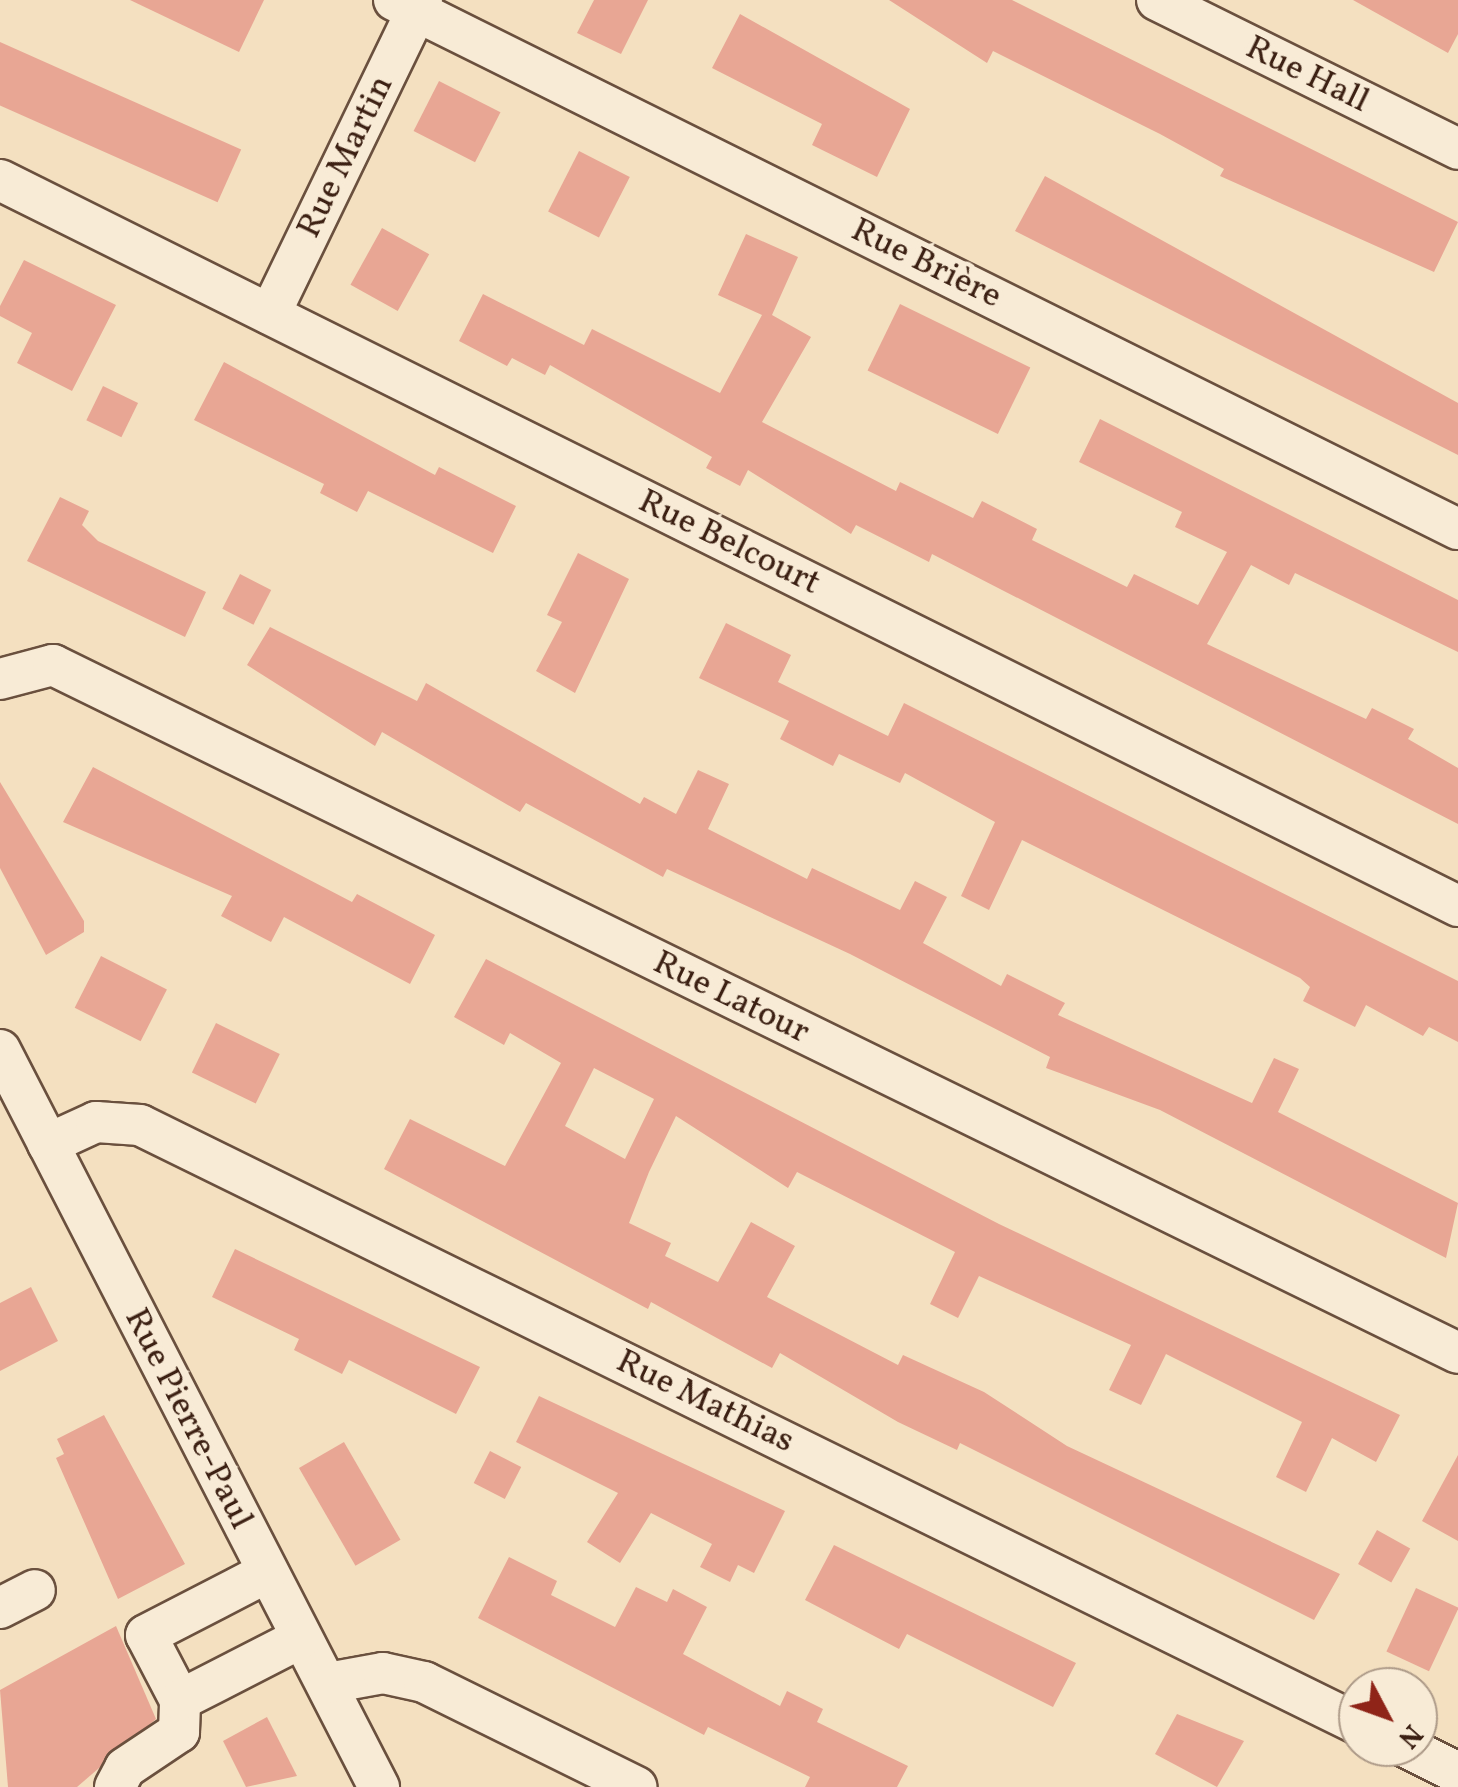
<!DOCTYPE html>
<meta charset="utf-8">
<style>
body{margin:0}
#map{position:relative;width:1458px;height:1787px;overflow:hidden;background:#f4e0c0;font-family:Vollkorn,serif}
div>[style]{position:absolute}
.building>*{inset:0;background:#e8a694;transform-origin:0 0}
.roads{filter:drop-shadow(2px 0 #6a503e) drop-shadow(-2px 0 #6a503e) drop-shadow(0 2px #6a503e) drop-shadow(0 -2px #6a503e)}
.minor>*{height:40px;margin:-20px;padding:0 20px;transform-origin:20px;border-radius:20px;background:#f8ebd6}
span{translate:-50% -50%;white-space:nowrap;text-align:center;line-height:1.15;-webkit-text-stroke:9px #f8ebd6;paint-order:stroke}
.street-label{font-size:35px;color:#3c2013}
.north{position:absolute;left:1338px;top:1667px;width:100px;height:100px;box-sizing:border-box;background:#f8ebd6;border:2px solid #ad9a88;border-radius:50%;rotate:131deg;font-size:28px;font-weight:700;line-height:40px;text-align:center;color:#3c2013}
.north::after{content:'';display:block;margin:auto;width:35px;height:45px;background:#8f2418;clip-path:polygon(50% 0,100% 100%,50% 72%,0 100%)}
</style>
<div id="map">
<div class="building">
<div style="clip-path:polygon(130px 0,264px 0,239px 52px)"></div>
<div style="clip-path:polygon(594px 0,648px 0,621px 54px,577px 33px)"></div>
<div style="clip-path:polygon(889px 0,1012px 0,1458px 222px,1434px 272px,1220px 176px,1224px 169px,1160px 134px,993px 51px,987px 63px)"></div>
<div style="clip-path:polygon(1353px 0,1458px 0,1458px 34px,1448px 53px)"></div>
<div style="clip-path:polygon(740px 14px,910px 109px,877px 177px,812px 145px,822px 124px,712px 68px)"></div>
<div style="left:0;top:42px;width:264px;height:58px;rotate:24deg"></div>
<div style="left:439px;top:81px;width:69px;height:56px;rotate:27deg"></div>
<div style="left:579px;top:151px;width:57px;height:68px;rotate:27deg"></div>
<div style="clip-path:polygon(1045px 176px,1458px 403px,1458px 455px,1015px 231px)"></div>
<div style="left:382px;top:228px;width:54px;height:65px;rotate:29deg"></div>
<div style="clip-path:polygon(746px 234px,798px 257px,772px 315px,811px 337px,762px 422px,896px 491px,900px 482px,973px 518px,982px 501px,1037px 529px,1032px 540px,1127px 587px,1134px 574px,1198px 605px,1227px 552px,1175px 527px,1182px 512px,1079px 462px,1100px 419px,1458px 600px,1458px 652px,1295px 573px,1289px 585px,1251px 565px,1207px 644px,1366px 719px,1372px 708px,1414px 729px,1408px 739px,1458px 768px,1458px 824px,932px 554px,929px 562px,856px 525px,851px 534px,748px 470px,740px 486px,706px 468px,712px 457px,550px 365px,545px 375px,512px 358px,507px 366px,459px 341px,483px 294px,584px 345px,592px 329px,720px 393px,762px 315px,718px 295px)"></div>
<div style="clip-path:polygon(24px 260px,116px 305px,72px 391px,17px 363px,32px 333px,0 316px,0 306px)"></div>
<div style="left:900px;top:304px;width:145px;height:74px;rotate:26deg"></div>
<div style="clip-path:polygon(224px 362px,435px 475px,439px 467px,516px 506px,493px 553px,368px 491px,357px 512px,320px 493px,324px 484px,194px 420px)"></div>
<div style="left:103px;top:386px;width:39px;height:38px;rotate:26deg"></div>
<div style="clip-path:polygon(60px 497px,89px 511px,82px 525px,98px 541px,206px 592px,185px 637px,27px 561px)"></div>
<div style="clip-path:polygon(578px 553px,629px 579px,575px 693px,536px 671px,562px 622px,547px 615px)"></div>
<div style="left:240px;top:574px;width:35px;height:39px;rotate:27deg"></div>
<div style="clip-path:polygon(726px 623px,791px 655px,778px 682px,888px 736px,904px 703px,1458px 981px,1458px 1042px,1429px 1027px,1423px 1036px,1366px 1005px,1355px 1027px,1303px 1001px,1310px 987px,1300px 978px,1022px 840px,989px 910px,961px 896px,995px 822px,905px 773px,900px 783px,839px 754px,833px 766px,780px 739px,789px 721px,699px 678px)"></div>
<div style="clip-path:polygon(270px 627px,417px 701px,426px 683px,640px 804px,644px 797px,676px 814px,698px 770px,729px 784px,708px 829px,807px 879px,812px 868px,900px 910px,915px 881px,947px 897px,923px 943px,1001px 986px,1007px 974px,1065px 1003px,1058px 1015px,1252px 1103px,1274px 1058px,1299px 1069px,1278px 1112px,1458px 1203px,1446px 1258px,1160px 1110px,1046px 1068px,1050px 1057px,850px 954px,667px 869px,663px 877px,526px 803px,520px 812px,382px 732px,375px 746px,247px 665px)"></div>
<div style="clip-path:polygon(93px 767px,352px 902px,357px 894px,435px 935px,410px 984px,284px 917px,271px 942px,221px 916px,232px 896px,63px 822px)"></div>
<div style="clip-path:polygon(0 782px,84px 921px,84px 932px,46px 955px,0 868px)"></div>
<div style="left:101px;top:956px;width:74px;height:58px;rotate:27deg"></div>
<div style="clip-path:polygon(evenodd,486px 959px,999px 1224px,1400px 1415px,1376px 1462px,1332px 1438px,1306px 1492px,1276px 1477px,1302px 1422px,1166px 1354px,1141px 1405px,1109px 1390px,1131px 1345px,979px 1276px,958px 1318px,930px 1304px,955px 1252px,797px 1172px,788px 1188px,676px 1116px,649px 1172px,629px 1223px,671px 1243px,665px 1256px,718px 1282px,751px 1222px,795px 1246px,767px 1297px,898px 1365px,903px 1355px,984px 1392px,1067px 1446px,1340px 1574px,1314px 1620px,960px 1443px,957px 1450px,898px 1422px,780px 1353px,772px 1368px,651px 1302px,648px 1309px,384px 1169px,410px 1119px,505px 1166px,561px 1063px,510px 1033px,504px 1045px,454px 1017px,486px 959px,594px 1068px,654px 1099px,625px 1159px,565px 1126px,594px 1068px)"></div>
<div style="left:216px;top:1023px;width:71px;height:55px;rotate:26deg"></div>
<div style="clip-path:polygon(235px 1249px,480px 1367px,456px 1414px,349px 1360px,342px 1374px,294px 1350px,299px 1339px,212px 1297px)"></div>
<div style="clip-path:polygon(31px 1287px,58px 1341px,0 1371px,0 1303px)"></div>
<div style="clip-path:polygon(539px 1396px,785px 1511px,754px 1573px,738px 1565px,730px 1582px,700px 1567px,712px 1544px,651px 1513px,620px 1563px,587px 1542px,618px 1493px,516px 1442px)"></div>
<div style="clip-path:polygon(104px 1415px,185px 1564px,118px 1599px,56px 1458px,64px 1454px,57px 1439px)"></div>
<div style="left:344px;top:1442px;width:113px;height:52px;rotate:60deg"></div>
<div style="left:490px;top:1451px;width:35px;height:36px;rotate:27deg"></div>
<div style="clip-path:polygon(1458px 1455px,1458px 1541px,1422px 1521px)"></div>
<div style="left:1377px;top:1530px;width:38px;height:39px;rotate:29deg"></div>
<div style="clip-path:polygon(834px 1545px,1076px 1663px,1053px 1707px,907px 1634px,899px 1649px,805px 1600px)"></div>
<div style="clip-path:polygon(509px 1557px,557px 1581px,551px 1595px,615px 1627px,636px 1587px,667px 1602px,673px 1589px,707px 1607px,683px 1654px,780px 1706px,787px 1691px,823px 1709px,817px 1722px,908px 1766px,897px 1787px,805px 1787px,810px 1777px,708px 1727px,704px 1735px,478px 1618px)"></div>
<div style="left:1416px;top:1588px;width:47px;height:70px;rotate:25deg"></div>
<div style="clip-path:polygon(116px 1626px,156px 1719px,77px 1787px,8px 1787px,0 1690px)"></div>
<div style="clip-path:polygon(1177px 1714px,1244px 1741px,1217px 1787px,1155px 1754px)"></div>
<div style="clip-path:polygon(267px 1717px,297px 1776px,246px 1787px,223px 1741px)"></div>
</div>
<div class="roads">
<div class="minor">
<div style="left:394px;top:0;width:1188px;rotate:26.44deg"></div>
<div style="left:1157px;top:0;width:336px;rotate:26.3deg"></div>
<div style="left:0;top:180px;width:1629px;rotate:26.47deg"></div>
<div style="left:270px;top:314px;width:349px;rotate:-64.2deg"></div>
<div style="left:0;top:679px;width:55px;rotate:-14.8deg"></div>
<div style="left:53px;top:665px;width:1564px;rotate:26.09deg"></div>
<div style="left:0;top:1050px;width:829px;rotate:62.79deg"></div>
<div style="left:48px;top:1144px;width:53px;rotate:-24.6deg"></div>
<div style="left:96px;top:1122px;width:44px;rotate:3.9deg"></div>
<div style="left:140px;top:1125px;width:1357px;rotate:26.19deg"></div>
<div style="left:0;top:1608px;width:39px;rotate:-27deg"></div>
<div style="left:328px;top:1683px;width:56px;rotate:-10.3deg"></div>
<div style="left:383px;top:1673px;width:42px;rotate:12.4deg"></div>
<div style="left:424px;top:1682px;width:237px;rotate:26.3deg"></div>
<div style="left:180px;top:1700px;width:73px;rotate:-117.6deg"></div>
<div style="left:146px;top:1635px;width:135px;rotate:-27.3deg"></div>
<div style="left:1406px;top:1747px;width:58px;rotate:26.6deg"></div>
<div style="left:115px;top:1787px;width:21px;rotate:-62deg"></div>
<div style="left:125px;top:1768px;width:65px;rotate:-33.7deg"></div>
<div style="left:179px;top:1732px;width:32px;rotate:-88deg"></div>
<div style="left:180px;top:1700px;width:136px;rotate:-27.1deg"></div>
</div>
</div>
<div class="street-label">
<span style="left:1307px;top:75px;rotate:26deg">Rue Hall</span>
<span style="left:346px;top:157px;rotate:-64deg">Rue Martin</span>
<span style="left:926px;top:264px;rotate:26deg">Rue Brière</span>
<span style="left:729px;top:543px;rotate:26deg">Rue Belcourt</span>
<span style="left:731px;top:998px;rotate:26deg">Rue Latour</span>
<span style="left:705px;top:1402px;rotate:26deg">Rue Mathias</span>
<span style="left:188px;top:1419px;rotate:63deg">Rue Pierre-Paul</span>
</div>
<div class="north">N</div>
</div>
